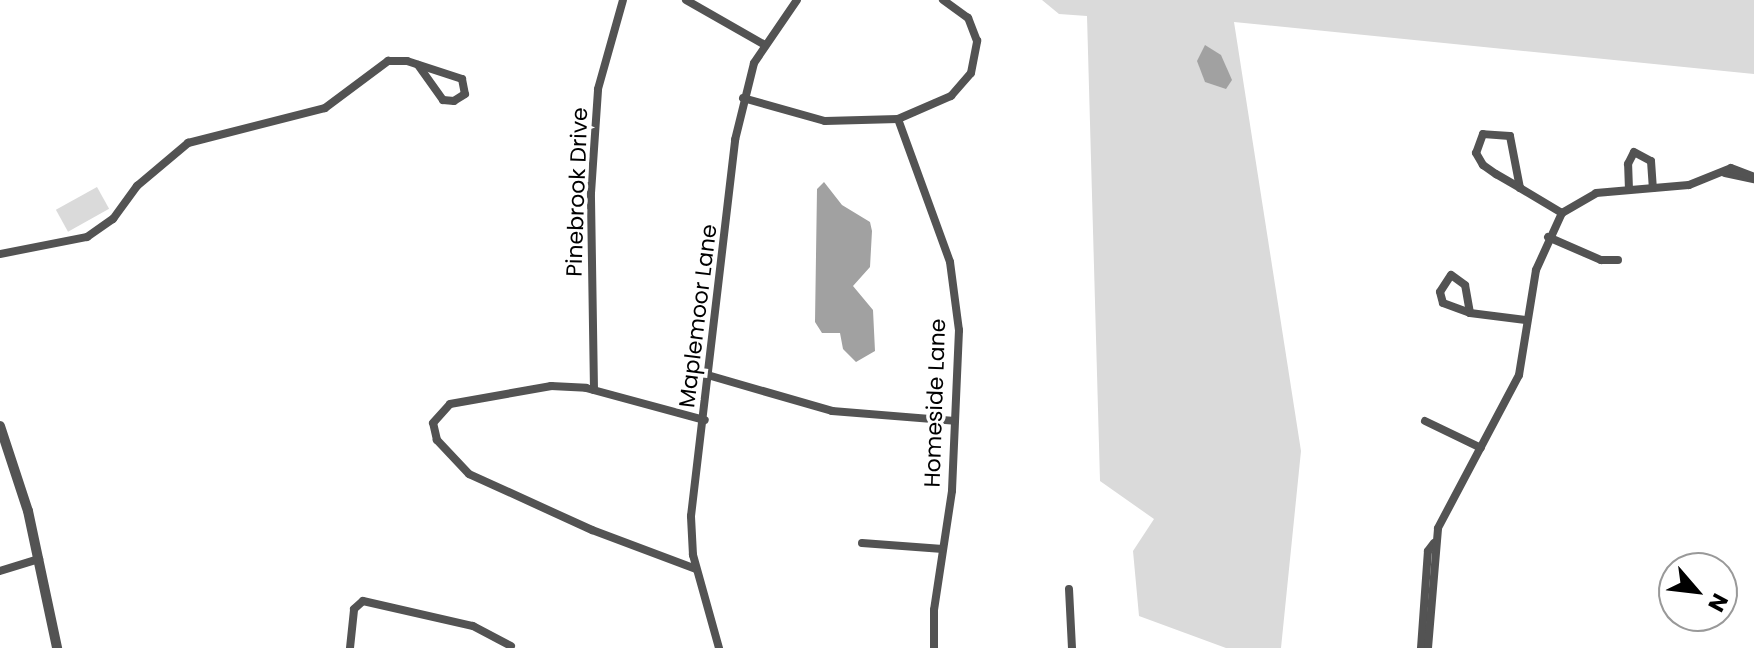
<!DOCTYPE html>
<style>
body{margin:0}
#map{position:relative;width:1754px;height:648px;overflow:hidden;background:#fff;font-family:Poppins,sans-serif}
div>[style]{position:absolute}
.green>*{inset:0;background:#dadada;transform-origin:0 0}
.water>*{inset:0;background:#a1a1a1}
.minor>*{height:8px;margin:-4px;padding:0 4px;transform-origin:4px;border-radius:4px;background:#535353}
.tertiary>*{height:10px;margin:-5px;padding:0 5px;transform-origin:5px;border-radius:5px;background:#535353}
span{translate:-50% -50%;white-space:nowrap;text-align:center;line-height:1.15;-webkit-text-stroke:7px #fff;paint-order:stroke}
.street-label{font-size:22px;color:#000}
.north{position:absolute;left:1658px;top:552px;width:80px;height:80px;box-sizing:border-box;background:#fff;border:2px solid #999;border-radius:50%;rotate:118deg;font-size:22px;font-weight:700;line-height:32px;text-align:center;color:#000}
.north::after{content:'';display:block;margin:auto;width:28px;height:36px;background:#000;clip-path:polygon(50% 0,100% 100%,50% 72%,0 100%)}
</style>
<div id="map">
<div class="green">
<div style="clip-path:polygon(1042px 0,1754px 0,1754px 74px,1234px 22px,1301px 451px,1281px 648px,1226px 648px,1139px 616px,1133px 551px,1154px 519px,1100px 481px,1087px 16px,1059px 14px)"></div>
<div style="left:97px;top:187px;width:25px;height:47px;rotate:61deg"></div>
</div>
<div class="water">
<div style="clip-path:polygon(1205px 45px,1221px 55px,1232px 80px,1226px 89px,1205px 82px,1197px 61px)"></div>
<div style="clip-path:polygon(824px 182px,842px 205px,870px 222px,872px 231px,870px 267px,853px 286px,873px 310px,875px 351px,856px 362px,843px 349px,840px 333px,822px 333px,815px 322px,817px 189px)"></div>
</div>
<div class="minor">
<div style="left:686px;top:0;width:89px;rotate:29.7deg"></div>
<div style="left:743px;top:98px;width:85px;rotate:15.7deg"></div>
<div style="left:825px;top:121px;width:73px;rotate:-1.6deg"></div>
<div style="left:898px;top:119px;width:58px;rotate:-23.5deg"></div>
<div style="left:951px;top:96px;width:30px;rotate:-49deg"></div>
<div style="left:971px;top:73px;width:33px;rotate:-79deg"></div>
<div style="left:977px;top:41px;width:25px;rotate:-111deg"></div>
<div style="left:968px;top:18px;width:31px;rotate:-144deg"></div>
<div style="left:898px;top:119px;width:152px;rotate:70deg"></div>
<div style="left:950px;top:262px;width:69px;rotate:82.5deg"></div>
<div style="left:959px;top:330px;width:161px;rotate:92.5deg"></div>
<div style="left:952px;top:491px;width:120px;rotate:98.6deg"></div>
<div style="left:934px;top:610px;width:38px;rotate:90deg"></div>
<div style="left:1725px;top:173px;width:30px;rotate:12deg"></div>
<div style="left:1520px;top:188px;width:53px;rotate:-100.9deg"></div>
<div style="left:1510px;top:136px;width:27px;rotate:-176deg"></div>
<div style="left:1483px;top:134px;width:20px;rotate:110deg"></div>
<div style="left:1476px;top:153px;width:14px;rotate:60deg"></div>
<div style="left:1483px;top:165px;width:16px;rotate:35deg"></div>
<div style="left:1496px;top:174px;width:28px;rotate:30deg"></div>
<div style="left:1520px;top:188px;width:49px;rotate:30.8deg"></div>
<div style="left:1629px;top:190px;width:26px;rotate:-92deg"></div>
<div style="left:1628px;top:164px;width:13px;rotate:-63deg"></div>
<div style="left:1634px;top:152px;width:19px;rotate:28deg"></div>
<div style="left:1651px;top:161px;width:27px;rotate:86deg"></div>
<div style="left:1548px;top:237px;width:58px;rotate:23.5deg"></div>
<div style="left:1601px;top:260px;width:17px"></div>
<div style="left:0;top:254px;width:89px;rotate:-11.1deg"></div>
<div style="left:87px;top:237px;width:32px;rotate:-35deg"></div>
<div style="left:113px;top:219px;width:41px;rotate:-54deg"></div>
<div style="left:137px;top:186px;width:67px;rotate:-40.1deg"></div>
<div style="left:188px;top:143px;width:141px;rotate:-14.3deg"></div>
<div style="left:325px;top:108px;width:79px;rotate:-36.7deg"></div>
<div style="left:388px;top:61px;width:19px"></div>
<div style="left:407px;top:61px;width:58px;rotate:18.1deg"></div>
<div style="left:462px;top:79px;width:15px;rotate:79deg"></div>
<div style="left:465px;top:94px;width:13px;rotate:148deg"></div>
<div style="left:454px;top:101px;width:11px;rotate:-175deg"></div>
<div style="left:443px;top:100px;width:43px;rotate:-125.5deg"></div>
<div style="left:1470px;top:313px;width:28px;rotate:-100deg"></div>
<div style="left:1465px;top:285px;width:17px;rotate:-144deg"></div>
<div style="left:1451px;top:275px;width:20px;rotate:123deg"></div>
<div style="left:1440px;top:292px;width:11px;rotate:75deg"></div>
<div style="left:1443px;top:303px;width:29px;rotate:20deg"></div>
<div style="left:1470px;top:313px;width:56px;rotate:7.1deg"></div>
<div style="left:711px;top:376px;width:126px;rotate:16.1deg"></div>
<div style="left:832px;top:411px;width:123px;rotate:4.6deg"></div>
<div style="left:594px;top:390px;width:197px;rotate:-90.9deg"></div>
<div style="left:591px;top:193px;width:104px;rotate:-86.1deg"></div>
<div style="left:598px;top:89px;width:92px;rotate:-74.3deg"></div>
<div style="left:1425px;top:421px;width:62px;rotate:25.7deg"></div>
<div style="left:862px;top:543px;width:81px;rotate:4.2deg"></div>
<div style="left:696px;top:569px;width:111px;rotate:-159.4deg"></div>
<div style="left:592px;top:530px;width:135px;rotate:-155.5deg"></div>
<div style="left:469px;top:474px;width:47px;rotate:-133.3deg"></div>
<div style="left:437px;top:440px;width:17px;rotate:-103deg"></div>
<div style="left:433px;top:423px;width:25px;rotate:-48deg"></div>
<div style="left:450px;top:404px;width:103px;rotate:-10.1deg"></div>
<div style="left:551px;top:386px;width:35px;rotate:3deg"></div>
<div style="left:586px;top:388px;width:123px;rotate:15.1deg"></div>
<div style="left:0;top:571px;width:41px;rotate:-17.1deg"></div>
<div style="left:1069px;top:589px;width:59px;rotate:87.1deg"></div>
<div style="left:350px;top:648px;width:39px;rotate:-84deg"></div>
<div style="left:354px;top:609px;width:12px;rotate:-42deg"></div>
<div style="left:363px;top:601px;width:113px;rotate:12.8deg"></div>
<div style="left:473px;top:626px;width:43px;rotate:27.8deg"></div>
<div style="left:719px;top:648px;width:97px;rotate:-105.6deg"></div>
<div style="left:693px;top:555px;width:39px;rotate:-93deg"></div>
<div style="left:691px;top:516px;width:379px;rotate:-83.3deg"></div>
<div style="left:735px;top:140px;width:79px;rotate:-76.1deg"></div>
<div style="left:754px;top:63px;width:76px;rotate:-55.7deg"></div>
<div style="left:1421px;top:648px;width:97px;rotate:-85.9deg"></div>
<div style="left:1428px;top:551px;width:10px;rotate:-53deg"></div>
<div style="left:1428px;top:648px;width:120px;rotate:-85.2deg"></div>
<div style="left:1438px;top:528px;width:173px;rotate:-62.1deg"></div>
<div style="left:1519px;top:375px;width:106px;rotate:-80.8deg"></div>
<div style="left:1536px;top:270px;width:63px;rotate:-65.5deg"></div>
<div style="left:1562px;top:213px;width:39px;rotate:-30deg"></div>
<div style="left:1596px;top:193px;width:93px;rotate:-4.9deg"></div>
<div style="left:1689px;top:185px;width:45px;rotate:-22deg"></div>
<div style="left:1731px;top:168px;width:25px;rotate:21deg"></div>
</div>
<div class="tertiary">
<div style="left:0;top:426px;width:89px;rotate:71.8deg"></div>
<div style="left:28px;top:511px;width:140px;rotate:78deg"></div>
</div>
<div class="street-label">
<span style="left:577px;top:192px;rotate:-88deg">Pinebrook Drive</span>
<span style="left:698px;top:316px;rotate:-83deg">Maplemoor Lane</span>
<span style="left:935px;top:403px;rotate:-88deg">Homeside Lane</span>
</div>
<div class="north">N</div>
</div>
